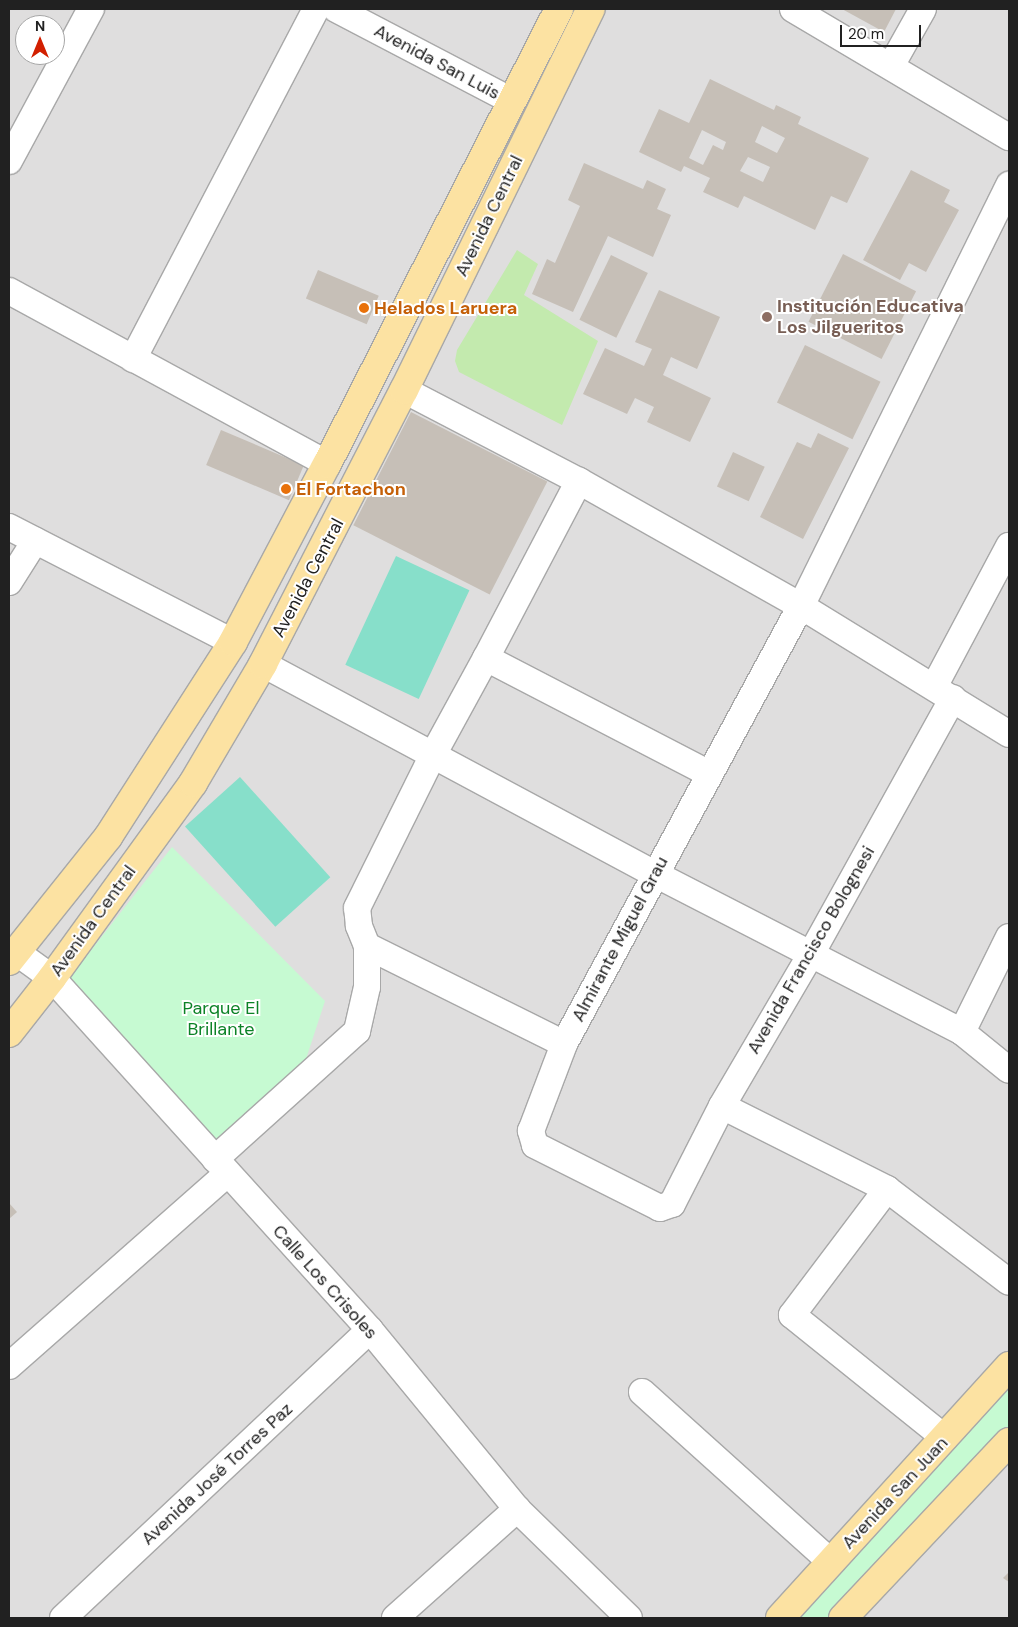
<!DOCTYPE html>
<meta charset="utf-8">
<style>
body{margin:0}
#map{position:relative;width:1018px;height:1627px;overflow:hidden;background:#f1efe8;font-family:"DM Sans",sans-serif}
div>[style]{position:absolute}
.residential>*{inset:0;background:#dfdede}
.grass>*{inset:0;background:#c3eaae}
.park>*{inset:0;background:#c6fad2}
.pitch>*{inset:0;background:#87dfca;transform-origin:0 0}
.building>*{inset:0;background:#c6bfb7;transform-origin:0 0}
.roads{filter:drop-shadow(1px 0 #a8a8a8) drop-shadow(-1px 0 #a8a8a8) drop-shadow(0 1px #a8a8a8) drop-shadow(0 -1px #a8a8a8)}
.minor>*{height:26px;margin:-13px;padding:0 13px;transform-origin:13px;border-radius:13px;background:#fff}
.major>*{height:28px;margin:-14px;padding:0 14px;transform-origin:14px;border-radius:14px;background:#fce2a2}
.dots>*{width:14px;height:14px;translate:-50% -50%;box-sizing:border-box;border:2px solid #fff;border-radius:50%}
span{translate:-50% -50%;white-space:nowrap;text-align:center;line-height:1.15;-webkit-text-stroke:4px #fff;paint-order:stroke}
.street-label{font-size:18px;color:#212121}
.education-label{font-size:18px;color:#785e54;font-weight:700}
.left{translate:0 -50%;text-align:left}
.food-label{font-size:18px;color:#c56008;font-weight:700}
.park-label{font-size:18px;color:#0c8227}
.frame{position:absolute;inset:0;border:10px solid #212121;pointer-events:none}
.north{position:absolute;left:15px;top:15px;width:50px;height:50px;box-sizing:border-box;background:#fff;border:1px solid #a6a6a6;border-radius:50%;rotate:0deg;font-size:14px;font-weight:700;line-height:20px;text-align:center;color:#212121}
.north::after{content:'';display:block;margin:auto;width:18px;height:22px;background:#d21f00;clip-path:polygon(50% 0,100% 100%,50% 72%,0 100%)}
.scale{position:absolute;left:840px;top:25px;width:81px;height:22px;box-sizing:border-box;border:2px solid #212121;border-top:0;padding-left:6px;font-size:15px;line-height:18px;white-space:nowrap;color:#212121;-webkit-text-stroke:4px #fff;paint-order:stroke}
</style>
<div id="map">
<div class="residential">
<div style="clip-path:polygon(evenodd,9px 9px,1009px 9px,1009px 1618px,9px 1618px,9px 9px,25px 25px,55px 25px,55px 55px,25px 55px,25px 25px)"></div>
</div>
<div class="grass">
<div style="clip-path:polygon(517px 250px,538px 264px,524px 295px,598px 341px,562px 425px,459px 372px,455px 361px,457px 350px)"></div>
</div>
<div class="park">
<div style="clip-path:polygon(172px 847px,325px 1001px,306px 1059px,216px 1145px,70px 977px)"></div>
<div style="clip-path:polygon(1009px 1385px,1009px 1435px,832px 1618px,794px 1618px)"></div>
</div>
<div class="pitch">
<div style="left:396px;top:556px;width:81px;height:120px;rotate:25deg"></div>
<div style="left:240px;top:777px;width:135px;height:74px;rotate:48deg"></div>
</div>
<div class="building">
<div style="clip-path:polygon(842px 9px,896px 9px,884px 32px)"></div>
<div style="clip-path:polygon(evenodd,710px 79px,774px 110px,776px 105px,801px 117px,798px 124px,869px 158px,847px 203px,831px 196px,815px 230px,744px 196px,738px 208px,703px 192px,710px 178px,684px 166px,681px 172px,639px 152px,659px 109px,689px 123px,710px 79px,762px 126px,785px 138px,777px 153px,755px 142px,762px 126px,710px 79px,702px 130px,726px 142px,723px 150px,713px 145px,703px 165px,689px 158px,702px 130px,710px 79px,748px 157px,770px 167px,763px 182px,740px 171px,748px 157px)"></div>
<div style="clip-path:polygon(584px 163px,643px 189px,647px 180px,666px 189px,657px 209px,671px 215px,653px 257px,608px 236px,573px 312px,532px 294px,547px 259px,555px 263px,580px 206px,568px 200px)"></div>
<div style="clip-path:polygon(911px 170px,950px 190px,944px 202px,959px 210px,926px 272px,909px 263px,900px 280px,863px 260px)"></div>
<div style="left:843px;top:254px;width:82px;height:76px;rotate:27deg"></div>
<div style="left:611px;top:255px;width:41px;height:72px;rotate:26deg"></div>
<div style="left:318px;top:270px;width:66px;height:31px;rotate:23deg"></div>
<div style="clip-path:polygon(659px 290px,720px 317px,697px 369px,671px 357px,663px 375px,711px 398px,690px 442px,647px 422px,654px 407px,635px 398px,627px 414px,583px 394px,605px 348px,644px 366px,652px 349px,635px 342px)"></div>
<div style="left:805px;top:345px;width:84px;height:64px;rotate:26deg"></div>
<div style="left:411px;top:412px;width:153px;height:127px;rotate:27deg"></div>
<div style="left:221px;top:430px;width:90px;height:38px;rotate:23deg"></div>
<div style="clip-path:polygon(818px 433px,849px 448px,803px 539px,760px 517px,797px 442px,811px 448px)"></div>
<div style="left:733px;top:452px;width:35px;height:38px;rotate:25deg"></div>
<div style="clip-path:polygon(9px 1203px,17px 1212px,9px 1219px)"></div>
<div style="clip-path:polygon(1009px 1572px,1009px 1582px,1003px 1578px)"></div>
</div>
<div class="roads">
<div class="minor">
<div style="left:336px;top:9px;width:199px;rotate:27.6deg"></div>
<div style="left:793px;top:9px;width:251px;rotate:30.7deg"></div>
<div style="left:891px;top:66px;width:65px;rotate:-60.7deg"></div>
<div style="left:9px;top:161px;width:173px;rotate:-61.7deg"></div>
<div style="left:9px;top:291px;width:362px;rotate:28.5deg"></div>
<div style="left:133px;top:359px;width:395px;rotate:-62.4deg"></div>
<div style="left:404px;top:390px;width:197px;rotate:27.5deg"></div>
<div style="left:579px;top:481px;width:255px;rotate:29.4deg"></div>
<div style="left:801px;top:606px;width:244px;rotate:31.6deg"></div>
<div style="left:9px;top:527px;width:252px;rotate:27.2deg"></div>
<div style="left:9px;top:582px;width:49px;rotate:-57.6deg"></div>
<div style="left:486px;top:658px;width:252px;rotate:27.4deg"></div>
<div style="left:263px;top:664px;width:445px;rotate:28.2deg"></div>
<div style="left:655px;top:874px;width:345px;rotate:27.2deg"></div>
<div style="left:962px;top:1032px;width:60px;rotate:39deg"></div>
<div style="left:934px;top:687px;width:160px;rotate:-62deg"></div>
<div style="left:953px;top:698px;width:293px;rotate:119deg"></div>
<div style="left:811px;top:954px;width:176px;rotate:120.4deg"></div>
<div style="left:722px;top:1106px;width:110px;rotate:117deg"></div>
<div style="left:672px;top:1204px;width:13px;rotate:162deg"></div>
<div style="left:660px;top:1208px;width:140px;rotate:-153.3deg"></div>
<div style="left:535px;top:1145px;width:15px;rotate:-106deg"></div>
<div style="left:531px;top:1131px;width:93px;rotate:-69.2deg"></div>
<div style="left:564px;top:1044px;width:498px;rotate:-61.6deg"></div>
<div style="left:801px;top:606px;width:470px;rotate:-63.7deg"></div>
<div style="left:367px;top:946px;width:220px;rotate:26.4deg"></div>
<div style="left:16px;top:952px;width:44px;rotate:35.8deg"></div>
<div style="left:52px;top:978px;width:474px;rotate:47.9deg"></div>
<div style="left:370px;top:1330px;width:232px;rotate:50.6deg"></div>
<div style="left:517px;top:1509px;width:156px;rotate:44.2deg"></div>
<div style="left:962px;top:1032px;width:106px;rotate:-63.7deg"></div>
<div style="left:722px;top:1106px;width:185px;rotate:26.7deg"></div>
<div style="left:887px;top:1189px;width:153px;rotate:37.3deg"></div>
<div style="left:215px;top:1159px;width:191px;rotate:-42deg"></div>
<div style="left:357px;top:1031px;width:45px;rotate:-77.2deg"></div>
<div style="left:367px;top:987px;width:41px;rotate:-90deg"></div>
<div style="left:367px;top:946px;width:22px;rotate:-112deg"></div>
<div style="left:359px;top:926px;width:18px;rotate:-96deg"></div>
<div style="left:357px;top:908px;width:173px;rotate:-63.6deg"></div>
<div style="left:434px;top:753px;width:108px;rotate:-61.3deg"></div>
<div style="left:486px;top:658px;width:200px;rotate:-62.3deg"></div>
<div style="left:887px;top:1189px;width:158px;rotate:127deg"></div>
<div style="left:792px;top:1315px;width:196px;rotate:38.8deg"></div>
<div style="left:9px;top:1366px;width:290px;rotate:-41.4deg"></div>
<div style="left:642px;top:1392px;width:254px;rotate:42deg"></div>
<div style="left:63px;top:1618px;width:421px;rotate:-43.2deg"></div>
<div style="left:395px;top:1618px;width:164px;rotate:-41.8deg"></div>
</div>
<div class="major">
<div style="left:9px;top:961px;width:159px;rotate:-51.4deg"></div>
<div style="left:108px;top:837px;width:232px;rotate:-57.3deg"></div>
<div style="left:233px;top:642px;width:201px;rotate:-62.2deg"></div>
<div style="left:327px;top:464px;width:511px;rotate:-62.98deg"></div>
<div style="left:9px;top:1033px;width:70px;rotate:-52deg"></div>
<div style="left:52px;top:978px;width:241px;rotate:-54.1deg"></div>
<div style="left:193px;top:783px;width:138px;rotate:-59.5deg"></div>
<div style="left:263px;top:664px;width:308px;rotate:-62.8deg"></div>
<div style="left:404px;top:390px;width:424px;rotate:-63.9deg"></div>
<div style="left:780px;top:1618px;width:341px;rotate:-47.7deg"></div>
<div style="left:843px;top:1618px;width:242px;rotate:-46.7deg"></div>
</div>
</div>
<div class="dots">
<div style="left:364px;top:308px;background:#e8710a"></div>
<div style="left:767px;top:317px;background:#8d6e63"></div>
<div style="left:286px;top:489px;background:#e8710a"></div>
</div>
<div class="street-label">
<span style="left:437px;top:62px;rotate:28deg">Avenida San Luis</span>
<span style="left:489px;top:216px;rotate:-64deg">Avenida Central</span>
<span style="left:308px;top:578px;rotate:-62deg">Avenida Central</span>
<span style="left:93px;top:921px;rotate:-54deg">Avenida Central</span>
<span style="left:620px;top:939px;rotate:-62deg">Almirante Miguel Grau</span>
<span style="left:811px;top:950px;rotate:-60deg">Avenida Francisco Bolognesi</span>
<span style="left:325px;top:1282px;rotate:48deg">Calle Los Crisoles</span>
<span style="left:217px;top:1474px;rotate:-43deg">Avenida José Torres Paz</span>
<span style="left:895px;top:1493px;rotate:-47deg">Avenida San Juan</span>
</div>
<div class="education-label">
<span class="left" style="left:777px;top:317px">Institución Educativa<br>Los Jilgueritos</span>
</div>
<div class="food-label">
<span class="left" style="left:374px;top:308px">Helados Laruera</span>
<span class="left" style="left:296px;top:489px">El Fortachon</span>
</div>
<div class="park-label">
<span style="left:221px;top:1019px">Parque El<br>Brillante</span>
</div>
<div class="frame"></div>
<div class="north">N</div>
<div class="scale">20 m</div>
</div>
